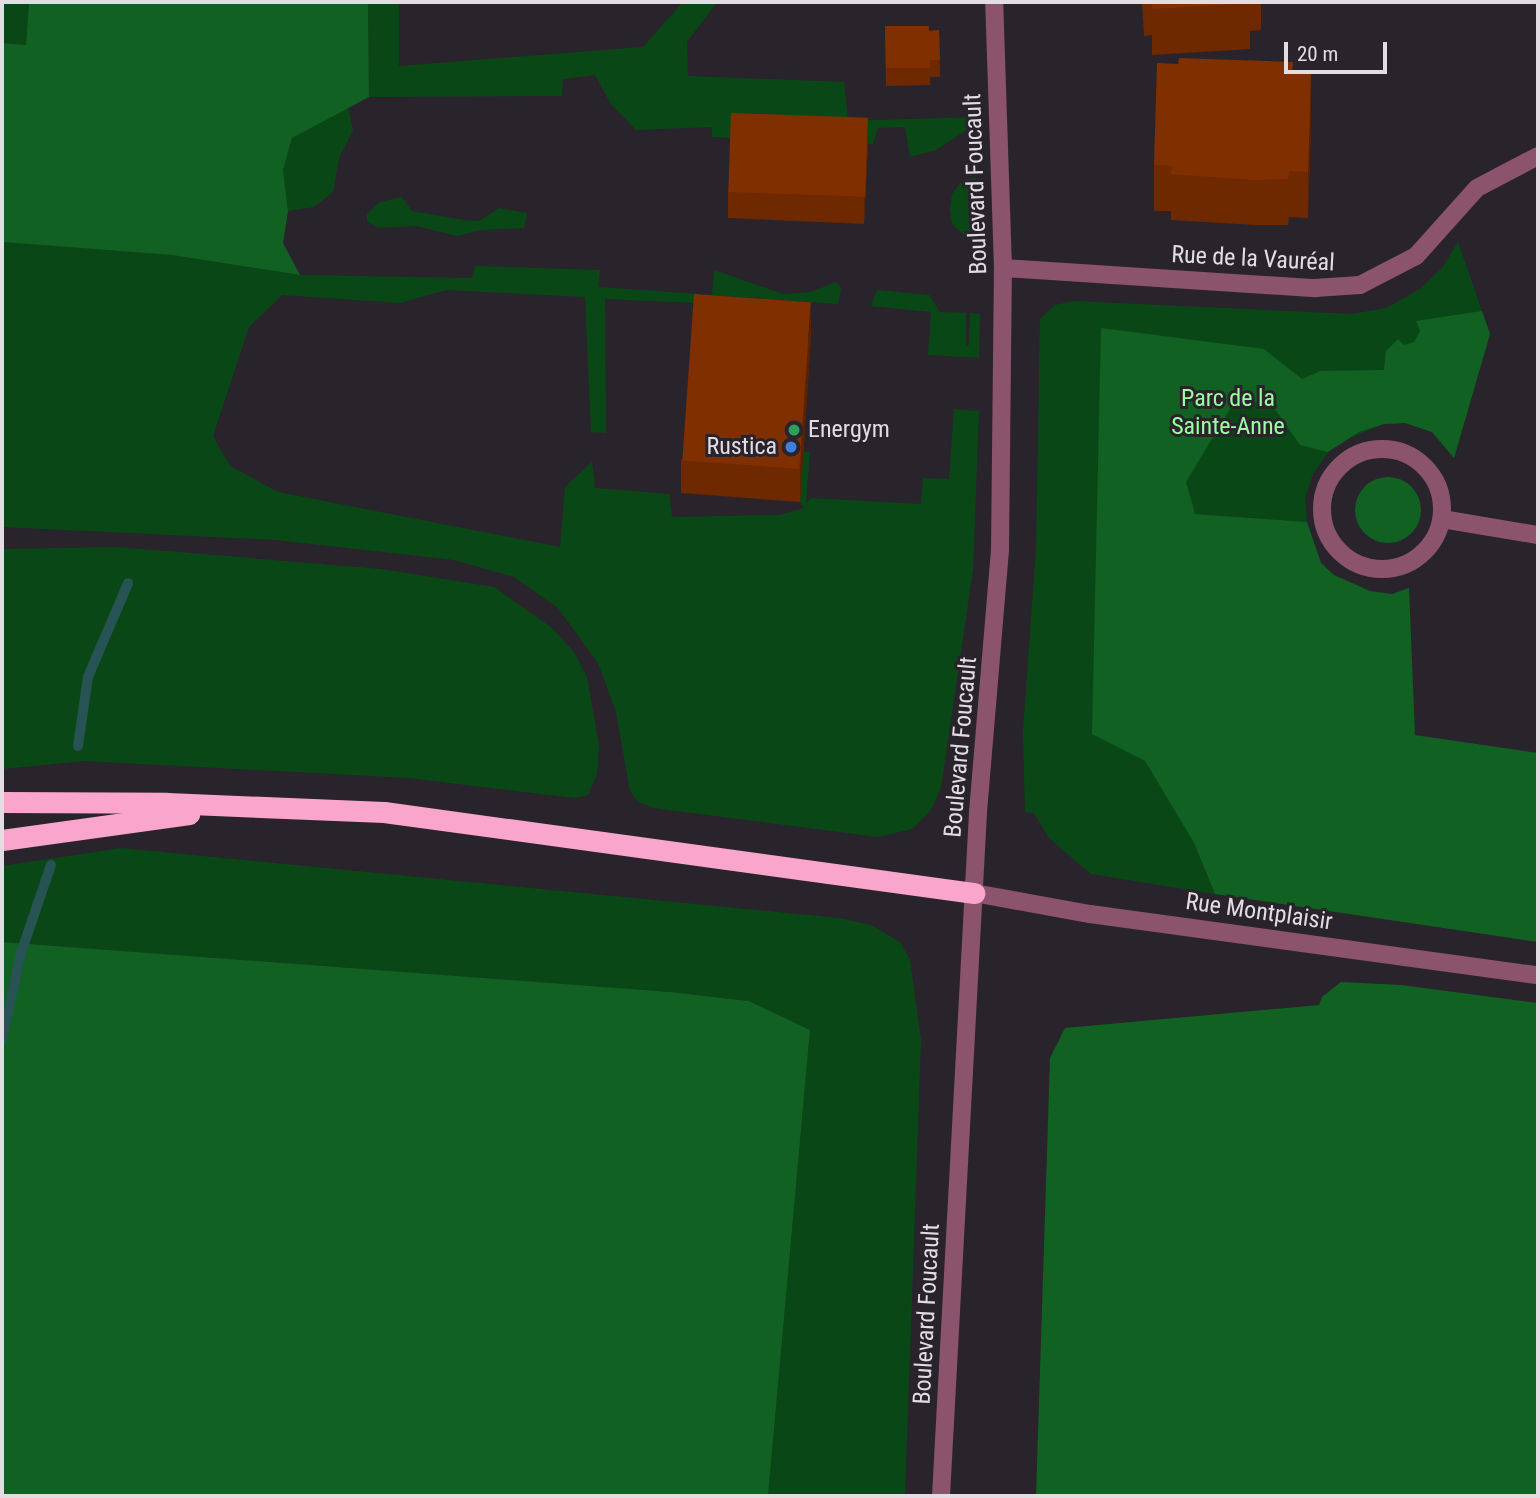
<!DOCTYPE html>
<meta charset="utf-8">
<style>
body{margin:0}
#map{position:relative;width:1540px;height:1498px;overflow:hidden;background:#29242b;font-family:"Roboto Condensed",sans-serif}
div>[style]{position:absolute}
.green>*{inset:0;background:#094816}
.forest>*{inset:0;background:#116122}
.round{border-radius:50%}
.stream>*{height:10px;margin:-5px;padding:0 5px;transform-origin:5px;border-radius:5px;background:#275354}
.minor>*{height:18px;margin:-9px;padding:0 9px;transform-origin:9px;border-radius:9px;background:#8c536d}
.minor>.ring{margin:-9px;padding:0;box-sizing:content-box;background:none;border:18px solid #8c536d;border-radius:50%}
.highway>*{height:21px;margin:-10.5px;padding:0 10.5px;transform-origin:10.5px;border-radius:10.5px;background:#faa6cc}
.wall>*{inset:0;background:#6e2900}
.shaded-wall>*{inset:0;background:#5a2200}
.building>*{inset:0;background:#803000;transform-origin:0 0}
.dots>*{width:19px;height:19px;translate:-50% -50%;box-sizing:border-box;border:4px solid #29242b;border-radius:50%}
span{translate:-50% -50%;white-space:nowrap;text-align:center;line-height:1.15;-webkit-text-stroke:6px #29242b;paint-order:stroke}
.street-label{font-size:24px;color:#e1dde2}
.park-label{font-size:24px;color:#9bfca2}
.poi-label{font-size:24px;color:#e1dde2}
.left{translate:0 -50%;text-align:left}
.right{translate:-100% -50%;text-align:right}
.frame{position:absolute;inset:0;border:4px solid #e1dde2;pointer-events:none}
.scale{position:absolute;left:1284px;top:42px;width:103px;height:32px;box-sizing:border-box;border:4px solid #e1dde2;border-top:0;padding-left:9px;font-size:21px;line-height:24px;white-space:nowrap;color:#e1dde2;-webkit-text-stroke:5px #29242b;paint-order:stroke}
</style>
<div id="map">
<div class="green">
<div style="clip-path:polygon(2px 2px,29px 2px,26px 45px,2px 43px)"></div>
<div style="clip-path:polygon(368px 2px,399px 2px,399px 66px,643px 47px,683px 2px,717px 2px,687px 42px,688px 76px,844px 82px,848px 121px,975px 117px,965px 131px,936px 150px,910px 157px,905px 127px,878px 128px,873px 144px,712px 137px,712px 127px,636px 130px,611px 104px,595px 75px,563px 79px,562px 96px,369px 97px)"></div>
<div style="clip-path:polygon(348px 107px,353px 130px,339px 158px,333px 192px,314px 207px,288px 211px,283px 170px,292px 138px)"></div>
<div style="clip-path:polygon(976px 177px,978px 237px,969px 240px,952px 224px,950px 209px,952px 194px,962px 181px)"></div>
<div style="clip-path:polygon(402px 197px,412px 211px,463px 220px,479px 221px,499px 208px,527px 213px,524px 228px,480px 230px,458px 236px,417px 226px,378px 228px,367px 221px,367px 214px,380px 202px)"></div>
<div style="clip-path:polygon(2px 242px,172px 255px,300px 275px,472px 278px,475px 266px,600px 270px,598px 287px,699px 294px,698px 303px,605px 299px,606px 433px,591px 432px,585px 297px,446px 290px,400px 303px,282px 295px,249px 327px,213px 436px,230px 466px,278px 492px,560px 547px,565px 487px,592px 462px,595px 488px,669px 494px,672px 517px,780px 515px,804px 508px,800px 502px,803px 452px,810px 452px,806px 503px,811px 498px,921px 504px,923px 478px,949px 479px,954px 409px,979px 411px,973px 570px,941px 788px,931px 810px,912px 829px,878px 837px,654px 808px,638px 802px,630px 791px,616px 712px,598px 663px,558px 608px,514px 577px,454px 560px,276px 540px,2px 527px)"></div>
<div style="clip-path:polygon(1458px 242px,1490px 334px,1454px 458px,1432px 432px,1406px 423px,1384px 424px,1344px 440px,1328px 452px,1313px 474px,1305px 498px,1307px 522px,1195px 514px,1092px 733px,1145px 761px,1194px 843px,1215px 894px,1091px 874px,1049px 838px,1034px 813px,1025px 812px,1023px 731px,1036px 549px,1040px 319px,1055px 305px,1074px 301px,1352px 314px,1386px 308px,1420px 289px,1442px 268px)"></div>
<div style="clip-path:polygon(714px 270px,783px 294px,811px 292px,836px 282px,841px 288px,838px 304px,712px 295px)"></div>
<div style="clip-path:polygon(877px 290px,929px 295px,940px 312px,966px 313px,966px 346px,969px 345px,970px 313px,980px 314px,979px 358px,928px 355px,931px 312px,871px 306px)"></div>
<div style="clip-path:polygon(117px 547px,381px 569px,494px 587px,552px 628px,574px 652px,587px 677px,599px 746px,597px 774px,588px 795px,575px 798px,409px 778px,85px 761px,2px 769px,2px 549px)"></div>
<div style="clip-path:polygon(121px 848px,839px 918px,871px 925px,900px 942px,910px 960px,921px 1040px,905px 1496px,768px 1496px,810px 1030px,749px 1001px,670px 992px,2px 942px,2px 866px)"></div>
</div>
<div class="forest">
<div style="clip-path:polygon(29px 2px,368px 2px,369px 97px,292px 138px,283px 170px,288px 211px,283px 243px,300px 275px,172px 255px,2px 242px,2px 43px,26px 45px)"></div>
<div style="clip-path:polygon(1482px 311px,1490px 334px,1454px 458px,1432px 432px,1405px 423px,1384px 424px,1359px 432px,1328px 452px,1300px 445px,1272px 405px,1236px 399px,1186px 482px,1195px 514px,1307px 522px,1321px 563px,1334px 575px,1370px 591px,1392px 594px,1409px 588px,1415px 735px,1538px 753px,1538px 942px,1215px 894px,1194px 843px,1145px 761px,1092px 734px,1101px 328px,1264px 349px,1302px 379px,1321px 371px,1384px 370px,1386px 351px,1398px 339px,1404px 345px,1414px 342px,1420px 331px,1416px 321px)"></div>
<div class="round" style="left:1355px;top:477px;width:66px;height:66px"></div>
<div style="clip-path:polygon(2px 942px,670px 992px,749px 1001px,810px 1030px,768px 1496px,2px 1496px)"></div>
<div style="clip-path:polygon(1341px 982px,1401px 985px,1538px 1003px,1538px 1496px,1036px 1496px,1050px 1058px,1065px 1028px,1319px 1005px,1322px 997px)"></div>
</div>
<div class="stream">
<div style="left:78px;top:746px;width:70px;rotate:-81.8deg"></div>
<div style="left:88px;top:677px;width:102px;rotate:-66.9deg"></div>
<div style="left:2px;top:1040px;width:89px;rotate:-77.7deg"></div>
<div style="left:21px;top:953px;width:93px;rotate:-71.2deg"></div>
</div>
<div class="minor">
<div style="left:1003px;top:268px;width:313px;rotate:3.7deg"></div>
<div style="left:1315px;top:288px;width:45px;rotate:-3.8deg"></div>
<div style="left:1360px;top:285px;width:63px;rotate:-27.4deg"></div>
<div style="left:1416px;top:256px;width:91px;rotate:-48.1deg"></div>
<div style="left:1477px;top:188px;width:69px;rotate:-27.7deg"></div>
<div class="ring" style="left:1322px;top:449px;width:102px;height:102px"></div>
<div style="left:1442px;top:519px;width:97px;rotate:9.5deg"></div>
<div style="left:974px;top:893px;width:118px;rotate:10.3deg"></div>
<div style="left:1090px;top:914px;width:452px;rotate:7.8deg"></div>
<div style="left:941px;top:1496px;width:685px;rotate:-86.9deg"></div>
<div style="left:978px;top:812px;width:263px;rotate:-85.2deg"></div>
<div style="left:1000px;top:550px;width:282px;rotate:-89.4deg"></div>
<div style="left:1003px;top:268px;width:266px;rotate:-91.9deg"></div>
</div>
<div class="highway">
<div style="left:2px;top:802px;width:165px;rotate:0.3deg"></div>
<div style="left:167px;top:803px;width:217px;rotate:2.4deg"></div>
<div style="left:384px;top:812px;width:596px;rotate:7.82deg"></div>
<div style="left:2px;top:840px;width:189px;rotate:-7.9deg"></div>
</div>
<div class="wall">
<div style="clip-path:polygon(1142px 2px,1261px 2px,1261px 30px,1250px 31px,1250px 49px,1152px 55px,1152px 35px,1144px 36px)"></div>
<div style="clip-path:polygon(885px 26px,929px 31px,939px 30px,940px 77px,930px 77px,930px 85px,886px 86px)"></div>
<div style="clip-path:polygon(1293px 73px,1311px 120px,1308px 218px,1289px 217px,1288px 225px,1255px 225px,1171px 220px,1171px 211px,1154px 211px,1154px 165px)"></div>
<div style="clip-path:polygon(868px 144px,864px 224px,728px 218px,728px 192px)"></div>
<div style="clip-path:polygon(811px 336px,800px 502px,681px 493px,681px 460px)"></div>
</div>
<div class="shaded-wall">
<div style="clip-path:polygon(1311px 74px,1311px 120px,1308px 218px,1308px 172px)"></div>
<div style="clip-path:polygon(868px 118px,868px 144px,864px 224px,864px 198px)"></div>
<div style="clip-path:polygon(811px 303px,811px 336px,800px 502px,800px 469px)"></div>
</div>
<div class="building">
<div style="clip-path:polygon(1152px 2px,1250px 2px,1250px 3px,1152px 9px)"></div>
<div style="clip-path:polygon(885px 26px,929px 26px,929px 31px,939px 30px,940px 60px,930px 60px,930px 68px,886px 68px)"></div>
<div style="clip-path:polygon(1179px 58px,1293px 62px,1292px 73px,1311px 74px,1308px 172px,1289px 171px,1288px 179px,1255px 180px,1171px 174px,1172px 166px,1154px 165px,1157px 63px,1178px 64px)"></div>
<div style="left:731px;top:113px;width:137px;height:79px;rotate:2deg"></div>
<div style="left:694px;top:294px;width:117px;height:167px;rotate:4deg"></div>
</div>
<div class="dots">
<div style="left:794px;top:430px;background:#2e9e5b"></div>
<div style="left:791px;top:447px;background:#3f7fe0"></div>
</div>
<div class="street-label">
<span style="left:976px;top:184px;rotate:-92deg">Boulevard Foucault</span>
<span style="left:1253px;top:259px;rotate:3deg">Rue de la Vauréal</span>
<span style="left:961px;top:747px;rotate:-85deg">Boulevard Foucault</span>
<span style="left:1259px;top:912px;rotate:8deg">Rue Montplaisir</span>
<span style="left:927px;top:1314px;rotate:-87deg">Boulevard Foucault</span>
</div>
<div class="park-label">
<span style="left:1228px;top:413px">Parc de la<br>Sainte-Anne</span>
</div>
<div class="poi-label">
<span class="left" style="left:808px;top:430px">Energym</span>
<span class="right" style="left:777px;top:447px">Rustica</span>
</div>
<div class="frame"></div>
<div class="scale">20 m</div>
</div>
